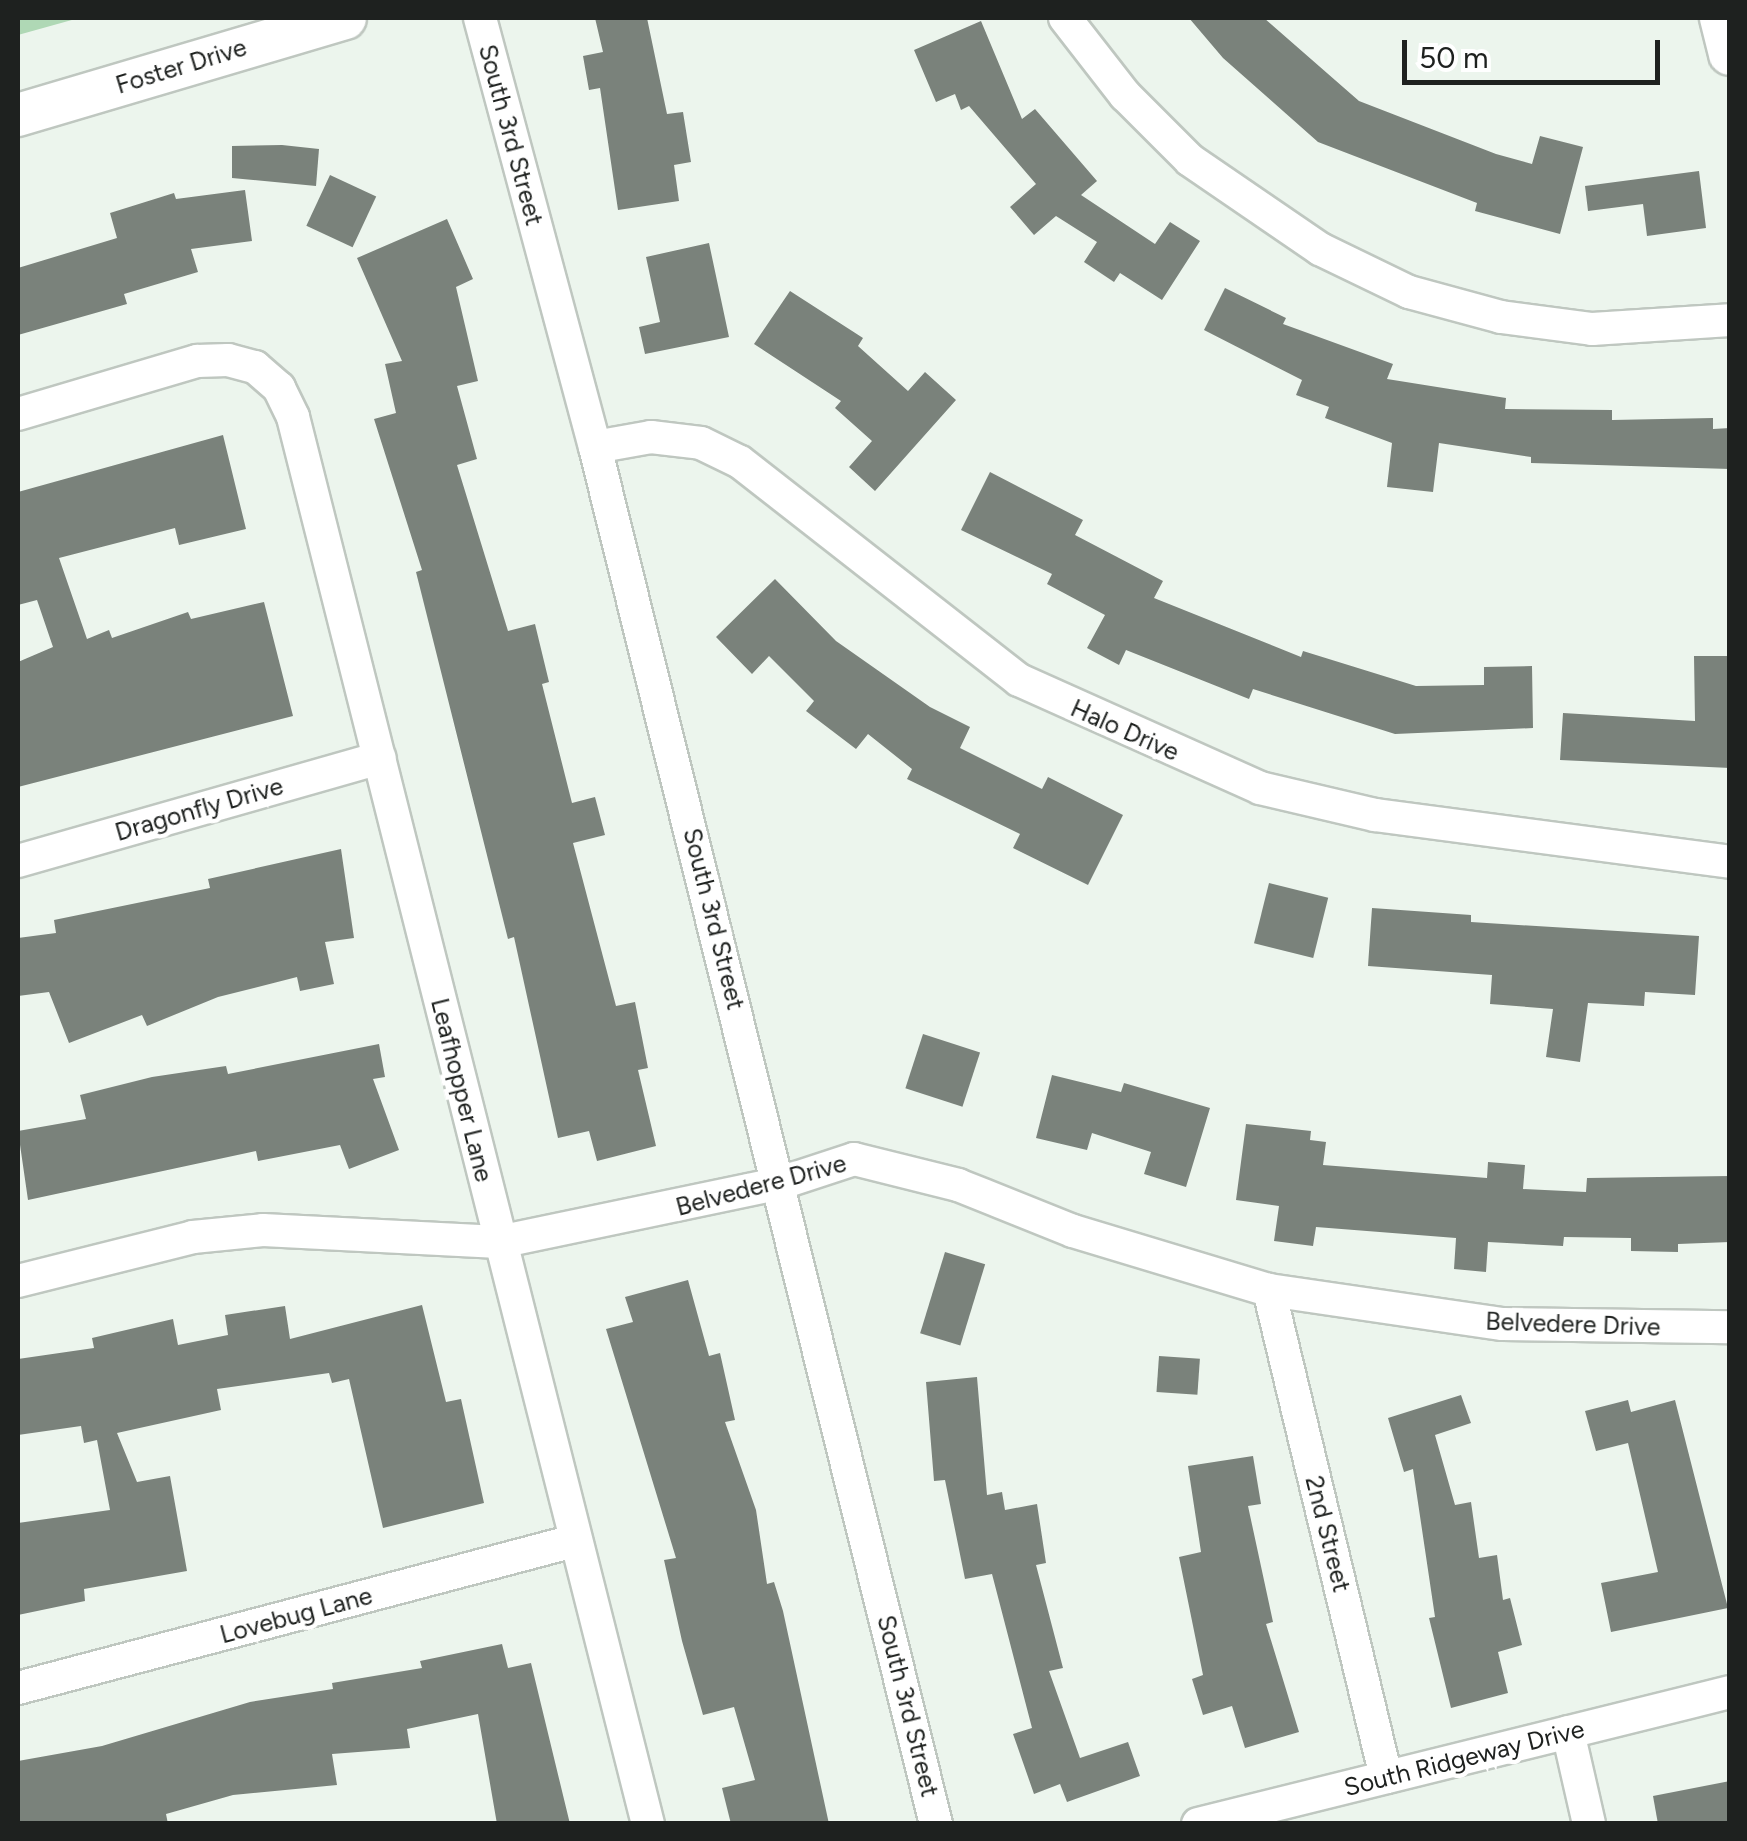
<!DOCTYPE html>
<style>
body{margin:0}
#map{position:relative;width:1747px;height:1841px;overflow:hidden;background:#ecf5ed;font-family:Figtree,sans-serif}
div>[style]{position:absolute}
.green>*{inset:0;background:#afd8b5}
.building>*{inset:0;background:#7a827b;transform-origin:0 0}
.roads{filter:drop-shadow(2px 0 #bfc7c0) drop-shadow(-2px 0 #bfc7c0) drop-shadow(0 2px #bfc7c0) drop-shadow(0 -2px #bfc7c0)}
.minor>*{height:32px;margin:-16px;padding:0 16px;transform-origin:16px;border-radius:16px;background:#fff}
.tertiary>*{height:42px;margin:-21px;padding:0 21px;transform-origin:21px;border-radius:21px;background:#fff}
span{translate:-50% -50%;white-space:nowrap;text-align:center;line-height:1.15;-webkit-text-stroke:9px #fff;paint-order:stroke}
.street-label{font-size:25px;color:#1e211f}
.frame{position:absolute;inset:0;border:20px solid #1e211f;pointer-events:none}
.scale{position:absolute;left:1402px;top:40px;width:258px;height:45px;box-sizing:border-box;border:5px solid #1e211f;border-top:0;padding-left:12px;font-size:30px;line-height:35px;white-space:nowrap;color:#1e211f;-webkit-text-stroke:8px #fff;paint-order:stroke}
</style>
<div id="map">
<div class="green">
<div style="clip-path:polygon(18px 18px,79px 18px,18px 35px)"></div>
</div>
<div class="building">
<div style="clip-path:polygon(595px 18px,647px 18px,667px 114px,683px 112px,691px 162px,674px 165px,679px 201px,618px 210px,600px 88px,589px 90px,583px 56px,603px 52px)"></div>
<div style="clip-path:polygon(1189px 18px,1264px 18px,1359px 101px,1496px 154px,1532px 164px,1540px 136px,1583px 147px,1560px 234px,1475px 211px,1477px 203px,1318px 142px,1223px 58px)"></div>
<div style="clip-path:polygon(981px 21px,1022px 119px,1035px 109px,1097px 181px,1081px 195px,1155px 244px,1170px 222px,1200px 241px,1162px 300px,1120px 273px,1114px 282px,1084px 262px,1097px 242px,1056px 216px,1034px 235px,1010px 207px,1036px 184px,969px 106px,961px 110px,955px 94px,936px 102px,914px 50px)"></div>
<div style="clip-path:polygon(282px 145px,319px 149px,316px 186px,232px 178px,232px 146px)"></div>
<div style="clip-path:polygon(1699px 171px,1706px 228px,1647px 236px,1643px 204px,1588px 211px,1585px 186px)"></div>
<div style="left:330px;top:175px;width:51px;height:56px;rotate:25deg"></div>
<div style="clip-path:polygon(245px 190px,252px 241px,191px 249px,198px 272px,124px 294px,127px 304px,18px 335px,18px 268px,117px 238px,110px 213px,174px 193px,176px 199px)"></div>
<div style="clip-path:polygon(447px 219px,473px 279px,456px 287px,478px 381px,457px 386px,477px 459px,457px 465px,508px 631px,535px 624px,549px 682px,542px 684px,572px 803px,595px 797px,605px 835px,573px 843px,616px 1006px,635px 1002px,648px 1068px,638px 1070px,656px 1146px,597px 1161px,589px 1131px,558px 1138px,514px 937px,508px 939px,416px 572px,422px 570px,374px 419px,396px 413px,385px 364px,402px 361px,357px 258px)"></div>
<div style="clip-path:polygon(709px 243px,729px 337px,645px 354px,639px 327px,660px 322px,646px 257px)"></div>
<div style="clip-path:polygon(1225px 288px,1286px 318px,1283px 324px,1393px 364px,1387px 379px,1506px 398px,1505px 409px,1612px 410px,1612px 420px,1713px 418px,1713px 429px,1730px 428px,1730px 469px,1531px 463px,1531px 457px,1439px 443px,1433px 492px,1387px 487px,1392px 443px,1325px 418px,1329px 407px,1296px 395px,1302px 380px,1204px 330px)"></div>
<div style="clip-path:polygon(790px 291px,863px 338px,858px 346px,908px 391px,925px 372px,956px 400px,875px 491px,849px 467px,872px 441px,835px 408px,841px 401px,754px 344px)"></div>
<div style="clip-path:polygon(223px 435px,246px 529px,179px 545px,175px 528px,59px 558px,87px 639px,109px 630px,112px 638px,188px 612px,191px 619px,264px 602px,293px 716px,18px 787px,18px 662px,53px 647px,37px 600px,18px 605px,18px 492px)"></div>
<div style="clip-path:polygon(990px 472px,1083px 520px,1075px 535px,1163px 581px,1154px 598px,1301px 657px,1303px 651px,1416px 686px,1484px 685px,1484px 667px,1532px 666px,1533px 728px,1395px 734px,1253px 689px,1249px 699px,1126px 650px,1119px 665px,1087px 648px,1105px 615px,1047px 584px,1052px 574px,961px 530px)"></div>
<div style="clip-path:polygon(775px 579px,836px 641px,930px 707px,970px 727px,960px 748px,1042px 789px,1048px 777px,1123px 815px,1088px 885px,1013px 848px,1020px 834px,907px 779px,912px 769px,868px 734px,856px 749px,806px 711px,814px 701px,769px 656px,752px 674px,716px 637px)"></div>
<div style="clip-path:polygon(1694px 656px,1730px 656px,1730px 768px,1560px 760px,1563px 713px,1695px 721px)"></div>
<div style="clip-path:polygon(341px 849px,354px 938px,325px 942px,334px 984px,300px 991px,297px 977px,218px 997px,147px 1026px,142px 1015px,69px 1043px,49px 992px,18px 996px,18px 938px,56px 933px,54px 920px,210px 888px,208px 879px)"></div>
<div style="left:1269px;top:883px;width:61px;height:62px;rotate:14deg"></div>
<div style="clip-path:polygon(1372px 908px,1471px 915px,1471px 922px,1699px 936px,1695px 995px,1645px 992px,1644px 1006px,1588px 1003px,1580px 1062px,1546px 1057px,1553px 1009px,1490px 1004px,1492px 975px,1368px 966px)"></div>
<div style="left:923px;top:1034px;width:60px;height:57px;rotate:18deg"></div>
<div style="clip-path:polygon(379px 1044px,385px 1077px,373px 1079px,399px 1150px,349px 1169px,340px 1145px,258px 1161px,256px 1151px,28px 1200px,18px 1131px,86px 1119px,80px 1095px,152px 1077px,226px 1066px,228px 1074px)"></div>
<div style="clip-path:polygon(1052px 1075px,1121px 1092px,1124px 1083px,1210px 1108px,1186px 1187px,1144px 1174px,1151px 1152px,1092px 1133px,1087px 1150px,1036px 1138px)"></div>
<div style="clip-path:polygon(1246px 1124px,1311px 1131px,1310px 1140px,1326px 1142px,1323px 1165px,1487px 1178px,1488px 1162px,1525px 1165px,1523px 1189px,1586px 1192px,1587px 1178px,1730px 1176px,1730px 1242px,1678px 1244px,1678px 1252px,1631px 1251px,1631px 1238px,1564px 1237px,1563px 1246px,1488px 1242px,1486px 1272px,1454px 1269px,1456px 1238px,1316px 1227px,1313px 1246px,1274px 1241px,1279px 1206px,1236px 1200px)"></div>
<div style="left:945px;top:1252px;width:42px;height:85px;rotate:17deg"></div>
<div style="clip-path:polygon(688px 1280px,709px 1356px,720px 1353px,735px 1420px,725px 1422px,756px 1510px,767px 1584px,774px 1582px,783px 1611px,829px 1824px,731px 1824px,722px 1788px,755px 1780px,734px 1707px,703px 1715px,682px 1641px,664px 1560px,676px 1558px,606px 1329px,633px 1322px,625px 1297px)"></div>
<div style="clip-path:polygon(422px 1305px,446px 1402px,461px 1399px,484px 1503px,383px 1528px,349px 1379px,332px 1383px,329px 1373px,217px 1389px,221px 1410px,117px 1433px,137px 1482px,170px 1476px,187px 1571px,84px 1589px,85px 1601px,18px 1615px,18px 1523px,110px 1510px,97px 1440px,84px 1443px,81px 1426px,18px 1435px,18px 1359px,94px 1348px,92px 1338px,173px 1319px,178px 1345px,228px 1335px,225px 1315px,285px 1306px,290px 1339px)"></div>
<div style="left:1159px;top:1356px;width:41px;height:36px;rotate:4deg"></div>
<div style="clip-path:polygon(977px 1377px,987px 1495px,1002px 1492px,1005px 1510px,1037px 1504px,1046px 1563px,1036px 1565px,1063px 1668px,1049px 1671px,1080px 1758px,1128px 1742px,1140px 1776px,1067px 1802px,1060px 1784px,1034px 1794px,1013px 1734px,1032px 1728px,992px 1574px,965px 1579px,945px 1480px,934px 1481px,926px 1382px)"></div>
<div style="clip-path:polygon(1461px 1395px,1471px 1423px,1435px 1435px,1455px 1505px,1471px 1502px,1479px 1558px,1497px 1555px,1503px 1600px,1510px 1598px,1522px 1645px,1498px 1652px,1508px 1693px,1451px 1708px,1429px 1618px,1435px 1617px,1413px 1469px,1404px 1472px,1388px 1418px)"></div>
<div style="clip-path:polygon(1628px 1400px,1631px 1412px,1675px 1400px,1728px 1608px,1611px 1632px,1601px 1583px,1658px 1572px,1628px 1443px,1596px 1451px,1585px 1411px)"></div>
<div style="clip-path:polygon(1253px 1456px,1261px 1504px,1248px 1506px,1273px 1622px,1266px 1624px,1299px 1732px,1245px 1748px,1232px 1706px,1203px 1715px,1192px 1679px,1203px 1675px,1179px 1557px,1201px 1552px,1188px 1466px)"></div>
<div style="clip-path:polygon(502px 1644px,508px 1668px,531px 1663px,570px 1824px,497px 1824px,478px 1714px,407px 1729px,410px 1748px,332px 1754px,337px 1785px,233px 1795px,166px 1814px,168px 1824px,18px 1824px,18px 1761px,102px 1746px,250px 1702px,333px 1689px,332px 1683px,422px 1668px,420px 1661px)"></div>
<div style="clip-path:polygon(1730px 1781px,1730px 1824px,1658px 1824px,1653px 1796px)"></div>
</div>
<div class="roads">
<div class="minor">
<div style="left:480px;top:18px;width:444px;rotate:75deg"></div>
<div style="left:595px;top:447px;width:1419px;rotate:76.09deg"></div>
<div style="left:1065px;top:18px;width:98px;rotate:52.1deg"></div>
<div style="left:1125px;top:95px;width:92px;rotate:45deg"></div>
<div style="left:1190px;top:160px;width:158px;rotate:34.4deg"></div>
<div style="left:1320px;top:249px;width:99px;rotate:25.8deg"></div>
<div style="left:1409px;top:292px;width:95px;rotate:15.2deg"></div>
<div style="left:1501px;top:317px;width:92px;rotate:7.5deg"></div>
<div style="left:1592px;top:329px;width:138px;rotate:-3.7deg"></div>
<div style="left:18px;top:414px;width:187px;rotate:-16.5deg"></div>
<div style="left:197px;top:361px;width:31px;rotate:-2deg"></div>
<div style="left:228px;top:360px;width:28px;rotate:15deg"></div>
<div style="left:255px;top:367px;width:32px;rotate:41deg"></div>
<div style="left:279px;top:388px;width:32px;rotate:64deg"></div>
<div style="left:293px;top:417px;width:1451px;rotate:75.84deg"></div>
<div style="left:595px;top:447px;width:57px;rotate:-10.1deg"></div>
<div style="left:651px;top:437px;width:50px;rotate:6.8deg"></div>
<div style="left:701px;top:443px;width:43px;rotate:26deg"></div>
<div style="left:740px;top:462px;width:354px;rotate:38deg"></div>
<div style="left:1019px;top:680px;width:264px;rotate:24.1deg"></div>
<div style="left:1260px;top:788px;width:118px;rotate:13.2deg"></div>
<div style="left:1375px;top:815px;width:358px;rotate:7.5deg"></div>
<div style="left:18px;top:861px;width:376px;rotate:-15.9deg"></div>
<div style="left:18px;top:1281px;width:180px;rotate:-14.1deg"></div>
<div style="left:193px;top:1237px;width:70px;rotate:-5.7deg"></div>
<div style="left:263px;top:1230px;width:236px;rotate:2.9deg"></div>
<div style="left:499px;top:1242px;width:288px;rotate:-11.8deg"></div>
<div style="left:781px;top:1183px;width:77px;rotate:-18.2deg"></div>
<div style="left:854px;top:1159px;width:107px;rotate:14deg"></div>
<div style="left:958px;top:1185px;width:124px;rotate:21.8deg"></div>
<div style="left:1073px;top:1231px;width:205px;rotate:16.8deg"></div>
<div style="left:1269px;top:1290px;width:236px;rotate:8.3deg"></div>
<div style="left:1503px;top:1324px;width:227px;rotate:0.8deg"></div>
<div style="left:1269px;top:1290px;width:501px;rotate:76.49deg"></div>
<div style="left:18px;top:1688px;width:575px;rotate:-14.81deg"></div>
<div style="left:1568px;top:1732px;width:94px;rotate:77.1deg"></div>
<div style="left:1198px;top:1824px;width:548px;rotate:-13.93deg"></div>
</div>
<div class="tertiary">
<div style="left:1721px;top:18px;width:37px;rotate:76deg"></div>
<div style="left:18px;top:115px;width:341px;rotate:-16.5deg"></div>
</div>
</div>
<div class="street-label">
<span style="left:181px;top:66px;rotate:-17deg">Foster Drive</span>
<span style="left:511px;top:135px;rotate:75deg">South 3rd Street</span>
<span style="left:1125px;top:730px;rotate:24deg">Halo Drive</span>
<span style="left:199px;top:809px;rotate:-16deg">Dragonfly Drive</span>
<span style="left:714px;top:919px;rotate:76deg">South 3rd Street</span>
<span style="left:462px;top:1090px;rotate:76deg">Leafhopper Lane</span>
<span style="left:761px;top:1185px;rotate:-15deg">Belvedere Drive</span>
<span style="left:1573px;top:1324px;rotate:2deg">Belvedere Drive</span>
<span style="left:1328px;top:1534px;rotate:76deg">2nd Street</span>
<span style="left:296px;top:1615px;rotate:-15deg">Lovebug Lane</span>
<span style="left:908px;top:1706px;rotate:76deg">South 3rd Street</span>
<span style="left:1464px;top:1758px;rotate:-14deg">South Ridgeway Drive</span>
</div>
<div class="frame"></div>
<div class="scale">50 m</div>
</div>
